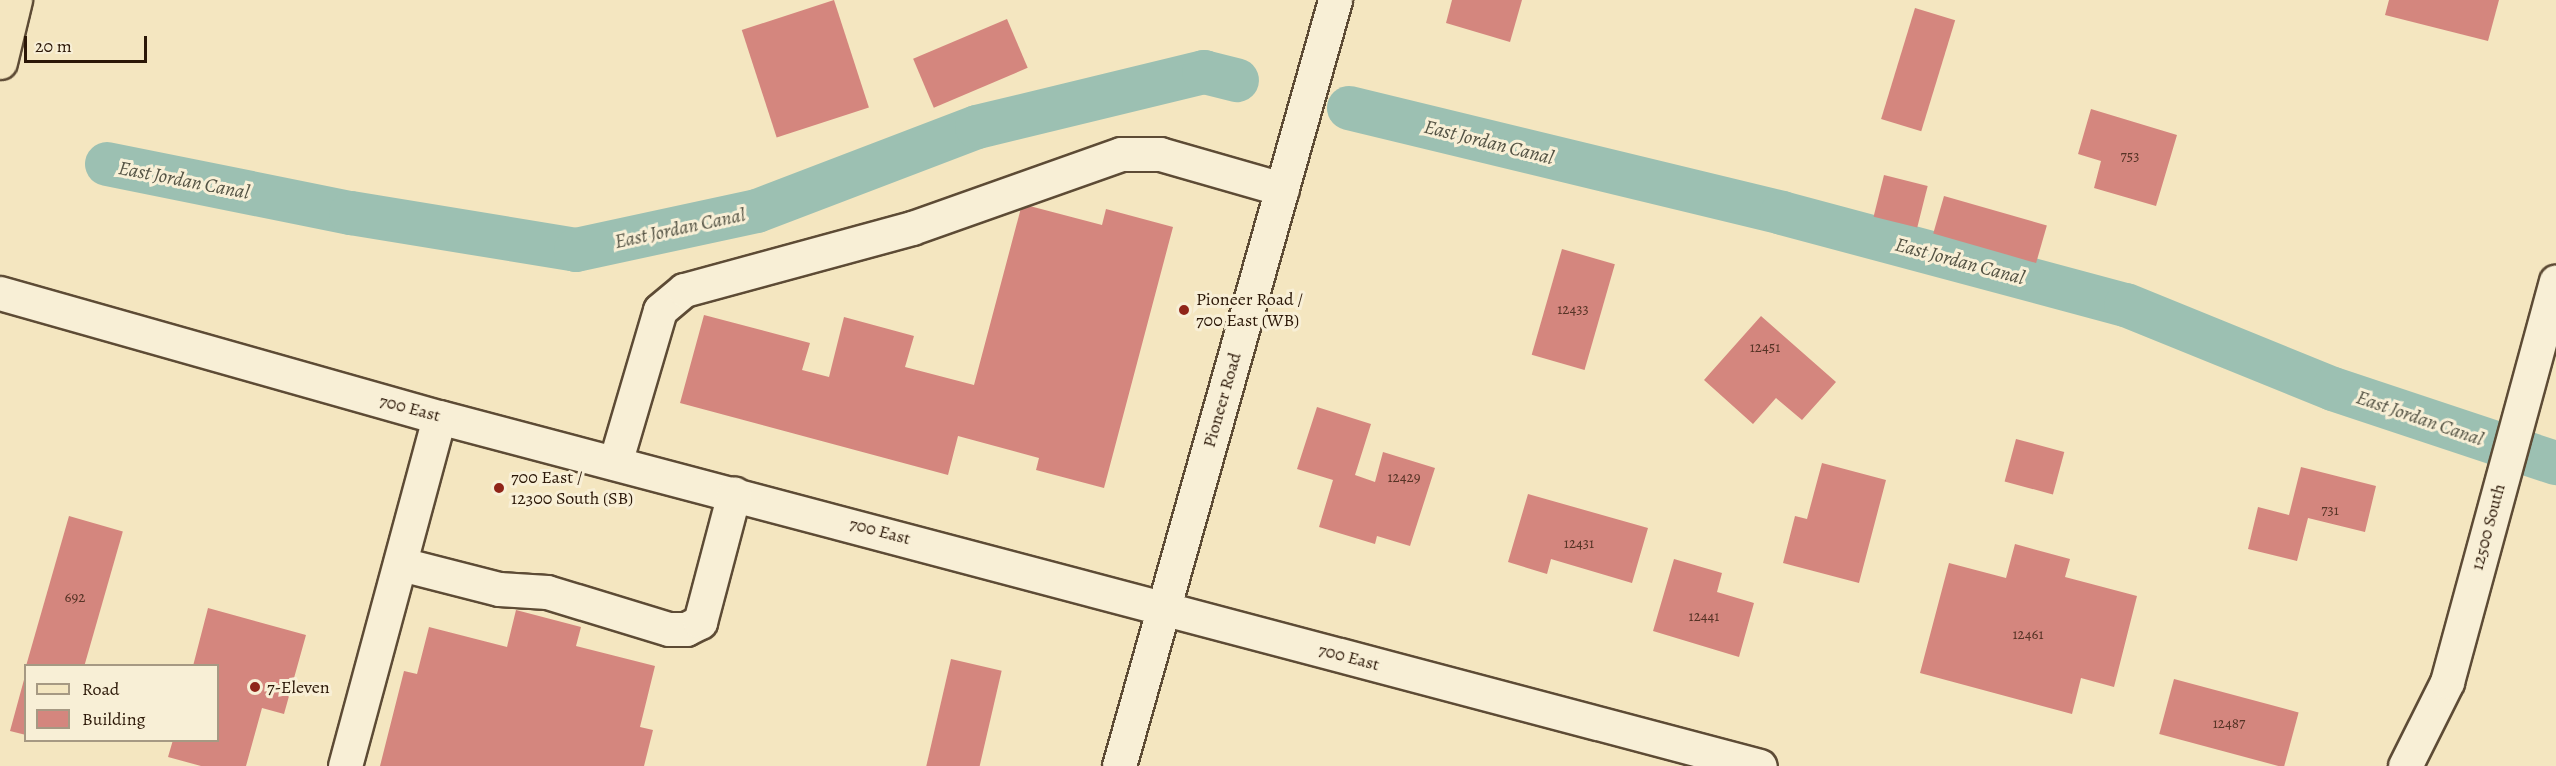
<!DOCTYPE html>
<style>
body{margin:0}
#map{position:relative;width:2556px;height:766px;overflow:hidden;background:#f4e6c0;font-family:Alegreya,serif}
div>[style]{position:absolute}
.canal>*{height:44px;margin:-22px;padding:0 22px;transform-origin:22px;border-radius:22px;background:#9cc0b2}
.building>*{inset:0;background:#d4867e;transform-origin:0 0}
.roads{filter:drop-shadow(2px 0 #5d4b35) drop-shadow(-2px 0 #5d4b35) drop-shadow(0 2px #5d4b35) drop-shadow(0 -2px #5d4b35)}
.minor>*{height:33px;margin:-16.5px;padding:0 16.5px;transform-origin:16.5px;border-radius:16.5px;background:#f8efd6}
.major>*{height:33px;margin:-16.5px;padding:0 16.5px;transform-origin:16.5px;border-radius:16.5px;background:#f4e6c0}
.dots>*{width:16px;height:16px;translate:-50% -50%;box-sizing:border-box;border:3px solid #f8efd6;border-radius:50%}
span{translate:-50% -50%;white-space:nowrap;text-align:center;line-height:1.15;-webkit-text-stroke:6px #f8efd6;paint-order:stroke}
.number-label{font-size:15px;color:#553325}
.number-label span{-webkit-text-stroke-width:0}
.poi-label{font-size:18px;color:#2b1707}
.left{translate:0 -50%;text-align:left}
.street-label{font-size:18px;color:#2b1707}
.water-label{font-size:20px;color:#535243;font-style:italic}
.legend{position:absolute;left:24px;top:664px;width:195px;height:78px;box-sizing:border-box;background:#f8efd6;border:2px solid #a69983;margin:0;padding:8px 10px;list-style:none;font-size:18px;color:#2b1707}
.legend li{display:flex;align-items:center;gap:12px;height:30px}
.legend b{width:30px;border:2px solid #a69983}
.scale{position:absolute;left:24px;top:36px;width:123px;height:27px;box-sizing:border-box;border:3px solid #2b1707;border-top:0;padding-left:8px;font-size:18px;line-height:21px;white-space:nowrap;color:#2b1707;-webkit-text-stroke:4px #f8efd6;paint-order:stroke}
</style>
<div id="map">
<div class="canal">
<div style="left:1349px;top:108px;width:446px;rotate:13.6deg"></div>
<div style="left:1782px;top:213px;width:356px;rotate:15deg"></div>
<div style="left:2126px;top:305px;width:223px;rotate:22.1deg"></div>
<div style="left:2333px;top:389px;width:235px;rotate:18.4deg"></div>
<div style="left:107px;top:164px;width:249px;rotate:11.4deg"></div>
<div style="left:351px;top:213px;width:228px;rotate:9.3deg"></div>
<div style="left:576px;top:250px;width:185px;rotate:-12.2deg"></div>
<div style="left:757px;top:211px;width:235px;rotate:-20.9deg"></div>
<div style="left:977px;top:127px;width:234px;rotate:-13.6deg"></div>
<div style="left:1204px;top:72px;width:34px;rotate:14deg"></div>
</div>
<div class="building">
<div style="left:834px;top:0;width:113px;height:97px;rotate:72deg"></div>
<div style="clip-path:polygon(1452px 0,1522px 0,1510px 42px,1446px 23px)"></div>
<div style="clip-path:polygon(2389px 0,2499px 0,2488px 41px,2385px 15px)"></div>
<div style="left:1915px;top:8px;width:42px;height:116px;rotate:17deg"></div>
<div style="left:1007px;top:19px;width:53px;height:102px;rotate:67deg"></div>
<div style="clip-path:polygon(2091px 109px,2177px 135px,2156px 206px,2094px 188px,2101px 161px,2078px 154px)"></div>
<div style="left:1884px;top:175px;width:45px;height:43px;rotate:14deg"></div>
<div style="left:1944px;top:196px;width:107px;height:39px;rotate:16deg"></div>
<div style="clip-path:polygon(1022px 204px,1102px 225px,1106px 209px,1173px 227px,1104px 488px,1036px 470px,1039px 458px,958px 436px,948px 475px,680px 403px,704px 315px,810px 343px,802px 370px,829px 377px,844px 317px,914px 336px,905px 367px,974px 385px)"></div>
<div style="left:1562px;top:249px;width:55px;height:110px;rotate:16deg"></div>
<div style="clip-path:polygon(1761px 316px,1836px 382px,1802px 420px,1776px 398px,1753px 424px,1704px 380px)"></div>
<div style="clip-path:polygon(1317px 407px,1371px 424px,1355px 475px,1375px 482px,1383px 452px,1435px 468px,1410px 546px,1377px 536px,1375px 544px,1319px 527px,1333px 480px,1297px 469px)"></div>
<div style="left:2016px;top:439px;width:50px;height:44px;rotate:15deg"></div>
<div style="clip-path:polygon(1822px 463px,1886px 480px,1859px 583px,1783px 563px,1795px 516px,1807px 519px)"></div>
<div style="clip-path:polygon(2301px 467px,2376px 486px,2365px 532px,2308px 518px,2297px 561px,2248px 549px,2258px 507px,2289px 515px)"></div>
<div style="clip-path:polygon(1528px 494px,1648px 528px,1632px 583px,1551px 559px,1547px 574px,1508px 562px)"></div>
<div style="left:69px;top:516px;width:56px;height:156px;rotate:16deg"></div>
<div style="clip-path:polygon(2015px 544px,2070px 559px,2065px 577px,2137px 596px,2114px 687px,2081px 678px,2072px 714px,1920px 673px,1949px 563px,2006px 578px)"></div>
<div style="clip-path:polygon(1674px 559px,1722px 573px,1717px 592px,1754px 603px,1739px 657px,1653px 631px)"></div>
<div style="clip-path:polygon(208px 608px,306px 635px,284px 714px,262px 708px,246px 766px,201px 766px,168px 757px,173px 740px,218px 740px,218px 666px,193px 666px)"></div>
<div style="clip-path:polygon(516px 610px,581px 627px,576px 646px,655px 666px,640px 727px,653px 730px,644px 766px,380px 766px,404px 671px,417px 674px,429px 627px,507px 647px)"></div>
<div style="left:951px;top:659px;width:52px;height:110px;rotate:13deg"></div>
<div style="clip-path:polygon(25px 676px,26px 676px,26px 735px,10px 731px)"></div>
<div style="left:2174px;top:679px;width:129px;height:57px;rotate:15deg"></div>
</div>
<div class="roads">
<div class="minor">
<div style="left:0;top:293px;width:456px;rotate:15.8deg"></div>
<div style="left:439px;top:417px;width:1366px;rotate:14.8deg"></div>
<div style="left:615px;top:463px;width:159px;rotate:-73.6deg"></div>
<div style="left:660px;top:310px;width:31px;rotate:-40deg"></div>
<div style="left:684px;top:290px;width:236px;rotate:-15.2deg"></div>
<div style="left:912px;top:228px;width:222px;rotate:-19.5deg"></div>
<div style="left:1121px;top:154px;width:39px"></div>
<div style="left:1160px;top:154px;width:127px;rotate:16deg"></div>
<div style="left:401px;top:564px;width:101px;rotate:14.3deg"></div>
<div style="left:499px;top:589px;width:48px;rotate:3.6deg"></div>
<div style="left:547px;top:592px;width:127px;rotate:16.9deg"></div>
<div style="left:669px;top:629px;width:17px"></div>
<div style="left:686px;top:629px;width:16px;rotate:-27deg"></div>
<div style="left:700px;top:622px;width:133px;rotate:-75.2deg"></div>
<div style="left:345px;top:766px;width:361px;rotate:-74.9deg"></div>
<div style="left:1119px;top:766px;width:796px;rotate:-74.25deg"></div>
<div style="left:2405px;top:766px;width:94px;rotate:-63.4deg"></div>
<div style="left:2447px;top:682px;width:415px;rotate:-74.8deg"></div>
</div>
<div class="major">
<div style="left:0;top:62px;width:64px;rotate:-76.4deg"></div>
</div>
</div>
<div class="dots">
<div style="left:1184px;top:310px;background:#8f2418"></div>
<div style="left:499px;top:488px;background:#8f2418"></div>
<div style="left:255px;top:687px;background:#8f2418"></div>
</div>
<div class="number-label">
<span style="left:2130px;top:157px">753</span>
<span style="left:1573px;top:310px">12433</span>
<span style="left:1765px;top:348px">12451</span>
<span style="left:1404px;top:478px">12429</span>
<span style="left:2330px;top:511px">731</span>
<span style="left:1579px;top:544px">12431</span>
<span style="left:75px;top:598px">692</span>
<span style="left:1704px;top:617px">12441</span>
<span style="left:2028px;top:635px">12461</span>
<span style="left:2229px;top:724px">12487</span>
</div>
<div class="poi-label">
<span class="left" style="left:1196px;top:310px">Pioneer Road /<br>700 East (WB)</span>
<span class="left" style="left:511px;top:488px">700 East /<br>12300 South (SB)</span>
<span class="left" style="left:267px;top:687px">7-Eleven</span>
</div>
<div class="street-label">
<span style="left:1222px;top:400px;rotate:-74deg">Pioneer Road</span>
<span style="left:410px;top:408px;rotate:15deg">700 East</span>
<span style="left:2488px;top:527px;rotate:-75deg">12500 South</span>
<span style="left:880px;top:531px;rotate:15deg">700 East</span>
<span style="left:1349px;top:657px;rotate:15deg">700 East</span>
</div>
<div class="water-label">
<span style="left:1489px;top:142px;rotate:14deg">East Jordan Canal</span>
<span style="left:184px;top:180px;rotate:11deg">East Jordan Canal</span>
<span style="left:680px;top:228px;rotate:-12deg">East Jordan Canal</span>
<span style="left:1960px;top:261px;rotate:15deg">East Jordan Canal</span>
<span style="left:2420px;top:418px;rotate:19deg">East Jordan Canal</span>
</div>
<ul class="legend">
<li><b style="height:8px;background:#f4e6c0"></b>Road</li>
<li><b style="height:16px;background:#d4867e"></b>Building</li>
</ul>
<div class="scale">20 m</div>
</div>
